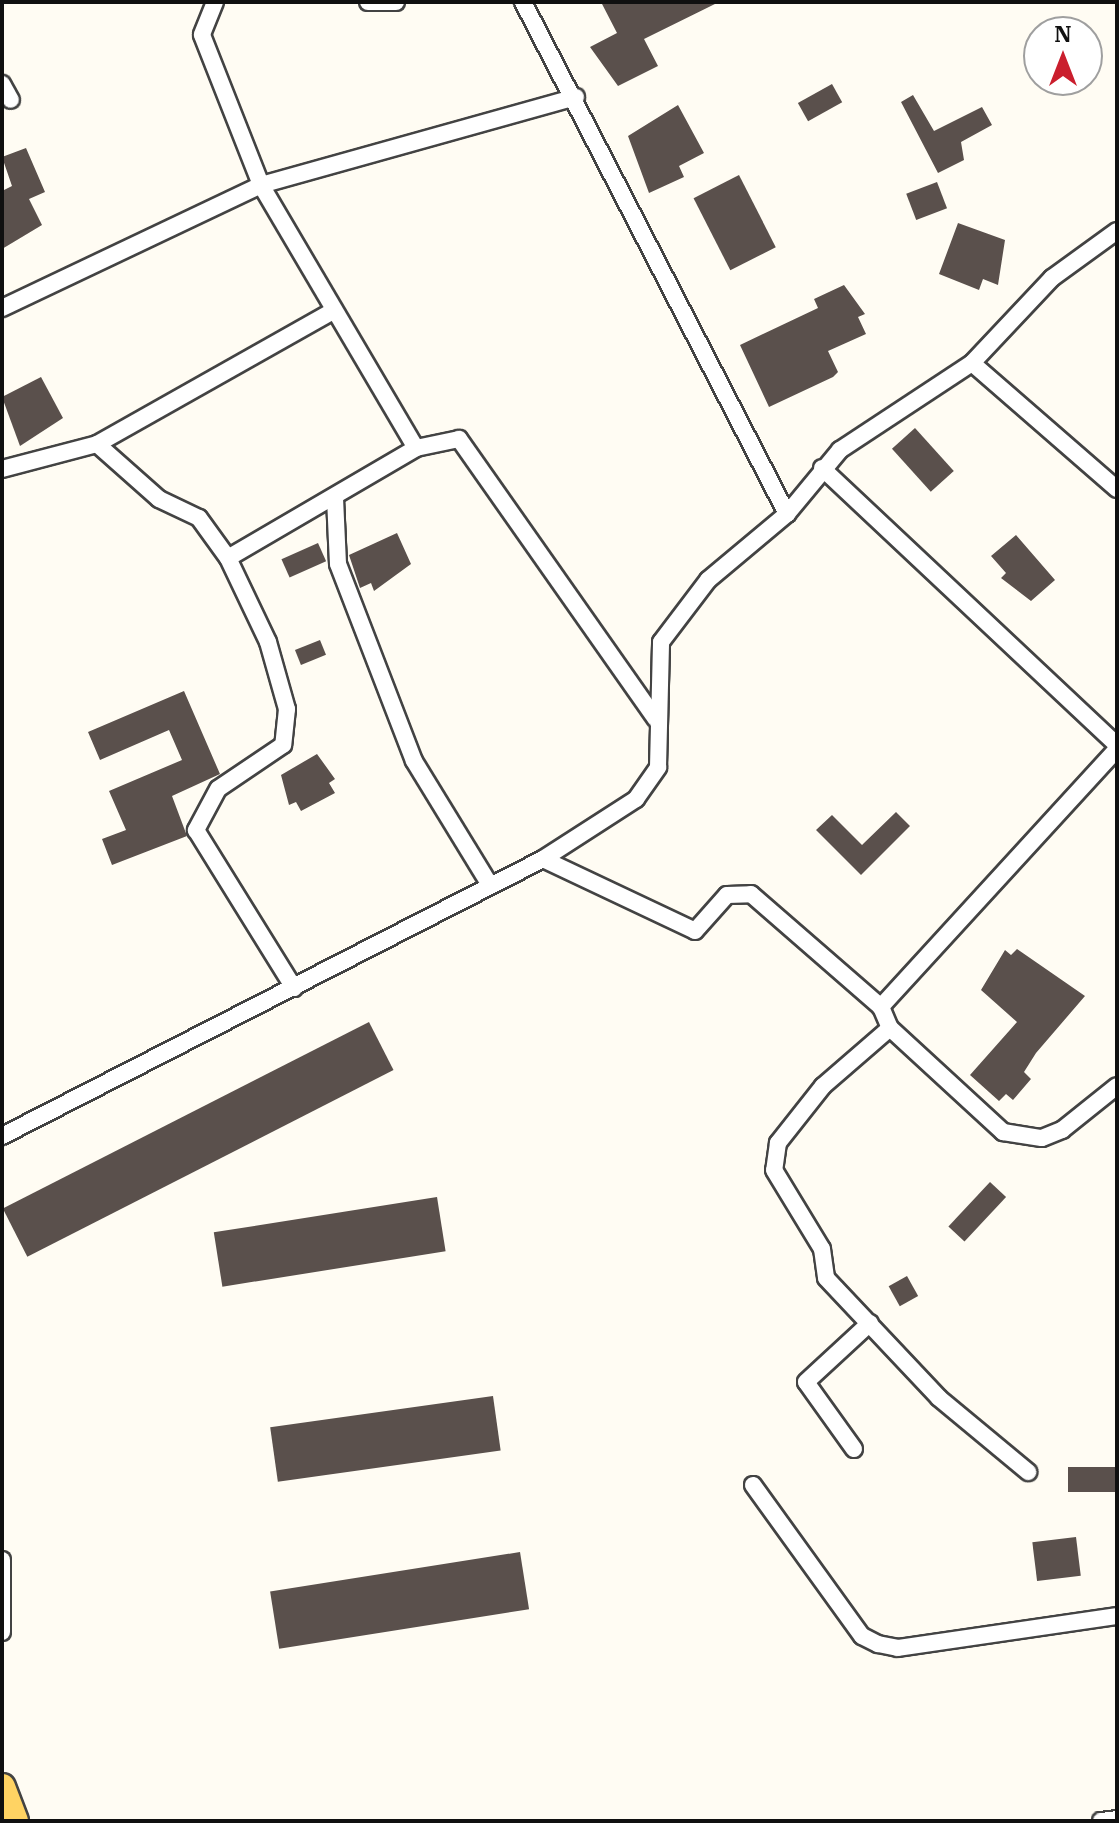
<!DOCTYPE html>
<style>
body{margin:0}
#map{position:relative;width:1119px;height:1823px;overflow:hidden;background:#fffcf3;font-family:"IBM Plex Serif",serif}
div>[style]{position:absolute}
.building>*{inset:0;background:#5a504c;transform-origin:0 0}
.roads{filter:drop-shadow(2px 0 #434343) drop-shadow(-2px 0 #434343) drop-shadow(0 2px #434343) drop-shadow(0 -2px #434343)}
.minor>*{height:16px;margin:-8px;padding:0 8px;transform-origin:8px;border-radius:8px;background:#fff}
.primary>*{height:26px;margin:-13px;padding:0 13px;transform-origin:13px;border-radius:13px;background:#ffd363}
span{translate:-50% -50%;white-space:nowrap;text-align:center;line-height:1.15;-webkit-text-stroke:8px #fff;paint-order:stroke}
.frame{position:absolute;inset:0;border:4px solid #101010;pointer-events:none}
.north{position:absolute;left:1023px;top:16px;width:80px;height:80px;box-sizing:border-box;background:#fff;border:2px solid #9f9f9f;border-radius:50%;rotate:0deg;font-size:22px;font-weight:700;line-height:32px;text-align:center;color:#101010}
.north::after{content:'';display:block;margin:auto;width:28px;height:36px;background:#ca1e2d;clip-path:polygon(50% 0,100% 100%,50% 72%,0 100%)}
</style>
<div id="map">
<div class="building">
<div style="clip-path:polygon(601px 2px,719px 2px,644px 39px,658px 66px,618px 86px,590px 47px,617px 33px)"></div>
<div style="left:832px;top:84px;width:21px;height:39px;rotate:61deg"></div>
<div style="clip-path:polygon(913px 95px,934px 131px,982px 107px,992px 125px,961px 142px,964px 160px,938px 173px,901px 102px)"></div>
<div style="clip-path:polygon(678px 105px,704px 153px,679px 166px,684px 177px,649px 193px,628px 136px)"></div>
<div style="clip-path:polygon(26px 148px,45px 192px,29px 199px,42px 225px,2px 249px,2px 191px,12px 186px,2px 157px)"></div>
<div style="left:739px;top:175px;width:81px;height:51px;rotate:63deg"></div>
<div style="left:937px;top:182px;width:28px;height:33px;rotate:69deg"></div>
<div style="clip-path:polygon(958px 223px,1005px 240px,998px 285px,983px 279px,979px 290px,939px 274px)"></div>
<div style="clip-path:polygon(844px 285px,865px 314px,858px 317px,866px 334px,828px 351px,838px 372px,833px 377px,769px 407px,740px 345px,818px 308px,814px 299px)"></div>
<div style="clip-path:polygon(41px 377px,63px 418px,20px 446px,2px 397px)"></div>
<div style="left:915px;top:428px;width:58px;height:31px;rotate:48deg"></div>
<div style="clip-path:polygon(397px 533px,411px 564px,374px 591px,371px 583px,360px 588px,349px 555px)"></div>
<div style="clip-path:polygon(1016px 535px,1055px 580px,1031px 601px,1001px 578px,1006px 573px,991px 556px)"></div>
<div style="left:318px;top:543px;width:20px;height:40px;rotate:66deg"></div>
<div style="left:320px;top:640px;width:16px;height:27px;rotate:68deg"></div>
<div style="clip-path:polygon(184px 691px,220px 774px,172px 796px,187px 836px,112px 865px,102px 839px,126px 830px,109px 791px,182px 760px,169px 730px,100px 760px,88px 732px)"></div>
<div style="clip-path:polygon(317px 754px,335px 779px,329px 783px,335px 793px,301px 811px,296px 802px,289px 805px,281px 775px)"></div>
<div style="clip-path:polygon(896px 812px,910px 826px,861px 875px,816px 830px,832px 815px,862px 845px)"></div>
<div style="clip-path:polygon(1017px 949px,1085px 996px,1036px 1053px,1024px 1072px,1031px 1079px,1013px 1100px,1006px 1094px,999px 1101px,970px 1075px,1017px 1022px,981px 990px,1005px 950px,1011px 955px)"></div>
<div style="left:369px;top:1022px;width:54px;height:411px;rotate:63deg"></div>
<div style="left:990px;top:1182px;width:22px;height:61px;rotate:43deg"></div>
<div style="left:437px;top:1197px;width:55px;height:226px;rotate:81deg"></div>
<div style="left:907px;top:1276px;width:23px;height:21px;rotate:61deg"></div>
<div style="left:493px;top:1396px;width:55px;height:225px;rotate:82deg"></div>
<div style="left:1117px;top:1467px;width:25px;height:49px;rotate:90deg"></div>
<div style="left:1076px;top:1537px;width:39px;height:44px;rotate:83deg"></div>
<div style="left:520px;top:1552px;width:58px;height:253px;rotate:81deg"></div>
</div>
<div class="roads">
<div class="minor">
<div style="left:215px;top:2px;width:35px;rotate:112deg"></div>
<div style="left:202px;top:35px;width:161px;rotate:68.5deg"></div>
<div style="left:261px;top:185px;width:305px;rotate:59.5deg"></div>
<div style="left:368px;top:2px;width:28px"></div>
<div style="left:523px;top:2px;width:576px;rotate:62.72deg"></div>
<div style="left:2px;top:84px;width:18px;rotate:61deg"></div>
<div style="left:2px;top:308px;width:287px;rotate:-25.4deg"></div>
<div style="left:261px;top:185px;width:327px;rotate:-15.6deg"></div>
<div style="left:972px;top:363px;width:192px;rotate:41deg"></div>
<div style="left:97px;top:444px;width:83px;rotate:41.6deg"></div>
<div style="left:159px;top:499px;width:44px;rotate:25.4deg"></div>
<div style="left:199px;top:518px;width:49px;rotate:54.1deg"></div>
<div style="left:228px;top:558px;width:93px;rotate:64.5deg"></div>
<div style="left:268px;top:642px;width:70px;rotate:74.2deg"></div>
<div style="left:287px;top:709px;width:36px;rotate:96deg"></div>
<div style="left:283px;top:745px;width:78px;rotate:145.9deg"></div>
<div style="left:218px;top:789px;width:47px;rotate:118.2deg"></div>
<div style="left:196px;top:830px;width:186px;rotate:58.2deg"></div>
<div style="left:822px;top:468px;width:405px;rotate:43.2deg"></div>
<div style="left:2px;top:469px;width:98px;rotate:-14.7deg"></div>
<div style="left:97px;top:444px;width:269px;rotate:-29.4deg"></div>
<div style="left:335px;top:498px;width:66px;rotate:87.4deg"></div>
<div style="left:338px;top:564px;width:211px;rotate:68.9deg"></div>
<div style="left:414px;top:761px;width:145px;rotate:58.5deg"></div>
<div style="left:228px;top:558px;width:218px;rotate:-30.3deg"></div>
<div style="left:416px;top:448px;width:44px;rotate:-11.8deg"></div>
<div style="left:459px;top:439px;width:342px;rotate:54.9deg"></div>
<div style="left:1117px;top:749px;width:350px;rotate:132.5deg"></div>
<div style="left:881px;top:1007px;width:23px;rotate:67deg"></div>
<div style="left:890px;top:1028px;width:154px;rotate:42.6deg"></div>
<div style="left:1003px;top:1132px;width:39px;rotate:9deg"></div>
<div style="left:1042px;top:1138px;width:22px;rotate:-22deg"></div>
<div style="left:1062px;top:1130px;width:70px;rotate:-38.7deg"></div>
<div style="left:543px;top:859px;width:168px;rotate:25.3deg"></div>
<div style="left:695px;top:931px;width:48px;rotate:-48.4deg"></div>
<div style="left:727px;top:895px;width:24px;rotate:-2deg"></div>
<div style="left:751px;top:894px;width:172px;rotate:41deg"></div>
<div style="left:890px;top:1028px;width:89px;rotate:139.1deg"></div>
<div style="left:823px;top:1086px;width:73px;rotate:128.3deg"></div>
<div style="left:778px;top:1143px;width:27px;rotate:98deg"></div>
<div style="left:774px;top:1170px;width:92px;rotate:58.7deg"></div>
<div style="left:822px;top:1249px;width:29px;rotate:82deg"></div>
<div style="left:826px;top:1278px;width:165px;rotate:46.7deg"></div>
<div style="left:939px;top:1398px;width:116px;rotate:39.7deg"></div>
<div style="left:2px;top:1136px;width:608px;rotate:-27.11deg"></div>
<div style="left:543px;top:859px;width:111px;rotate:-32.8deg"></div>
<div style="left:636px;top:799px;width:39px;rotate:-55deg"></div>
<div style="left:658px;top:767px;width:125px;rotate:-88.6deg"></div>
<div style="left:661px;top:642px;width:78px;rotate:-52.8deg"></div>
<div style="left:708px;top:580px;width:103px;rotate:-39.9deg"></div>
<div style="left:787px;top:514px;width:83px;rotate:-50.4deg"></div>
<div style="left:840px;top:450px;width:158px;rotate:-33.4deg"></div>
<div style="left:972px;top:363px;width:117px;rotate:-46.7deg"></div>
<div style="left:1052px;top:278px;width:80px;rotate:-35.9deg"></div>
<div style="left:854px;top:1449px;width:82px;rotate:-125.6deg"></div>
<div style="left:806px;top:1382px;width:87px;rotate:-42.7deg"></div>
<div style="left:753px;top:1485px;width:186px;rotate:54.2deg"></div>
<div style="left:862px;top:1636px;width:18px;rotate:27deg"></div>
<div style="left:878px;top:1644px;width:20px;rotate:11deg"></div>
<div style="left:898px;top:1648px;width:221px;rotate:-8.3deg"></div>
<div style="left:2px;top:1560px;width:72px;rotate:90deg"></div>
<div style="left:1101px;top:1821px;width:16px;rotate:-7deg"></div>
</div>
<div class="primary">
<div style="left:2px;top:1787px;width:36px;rotate:69deg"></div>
</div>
</div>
<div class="frame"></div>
<div class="north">N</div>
</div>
